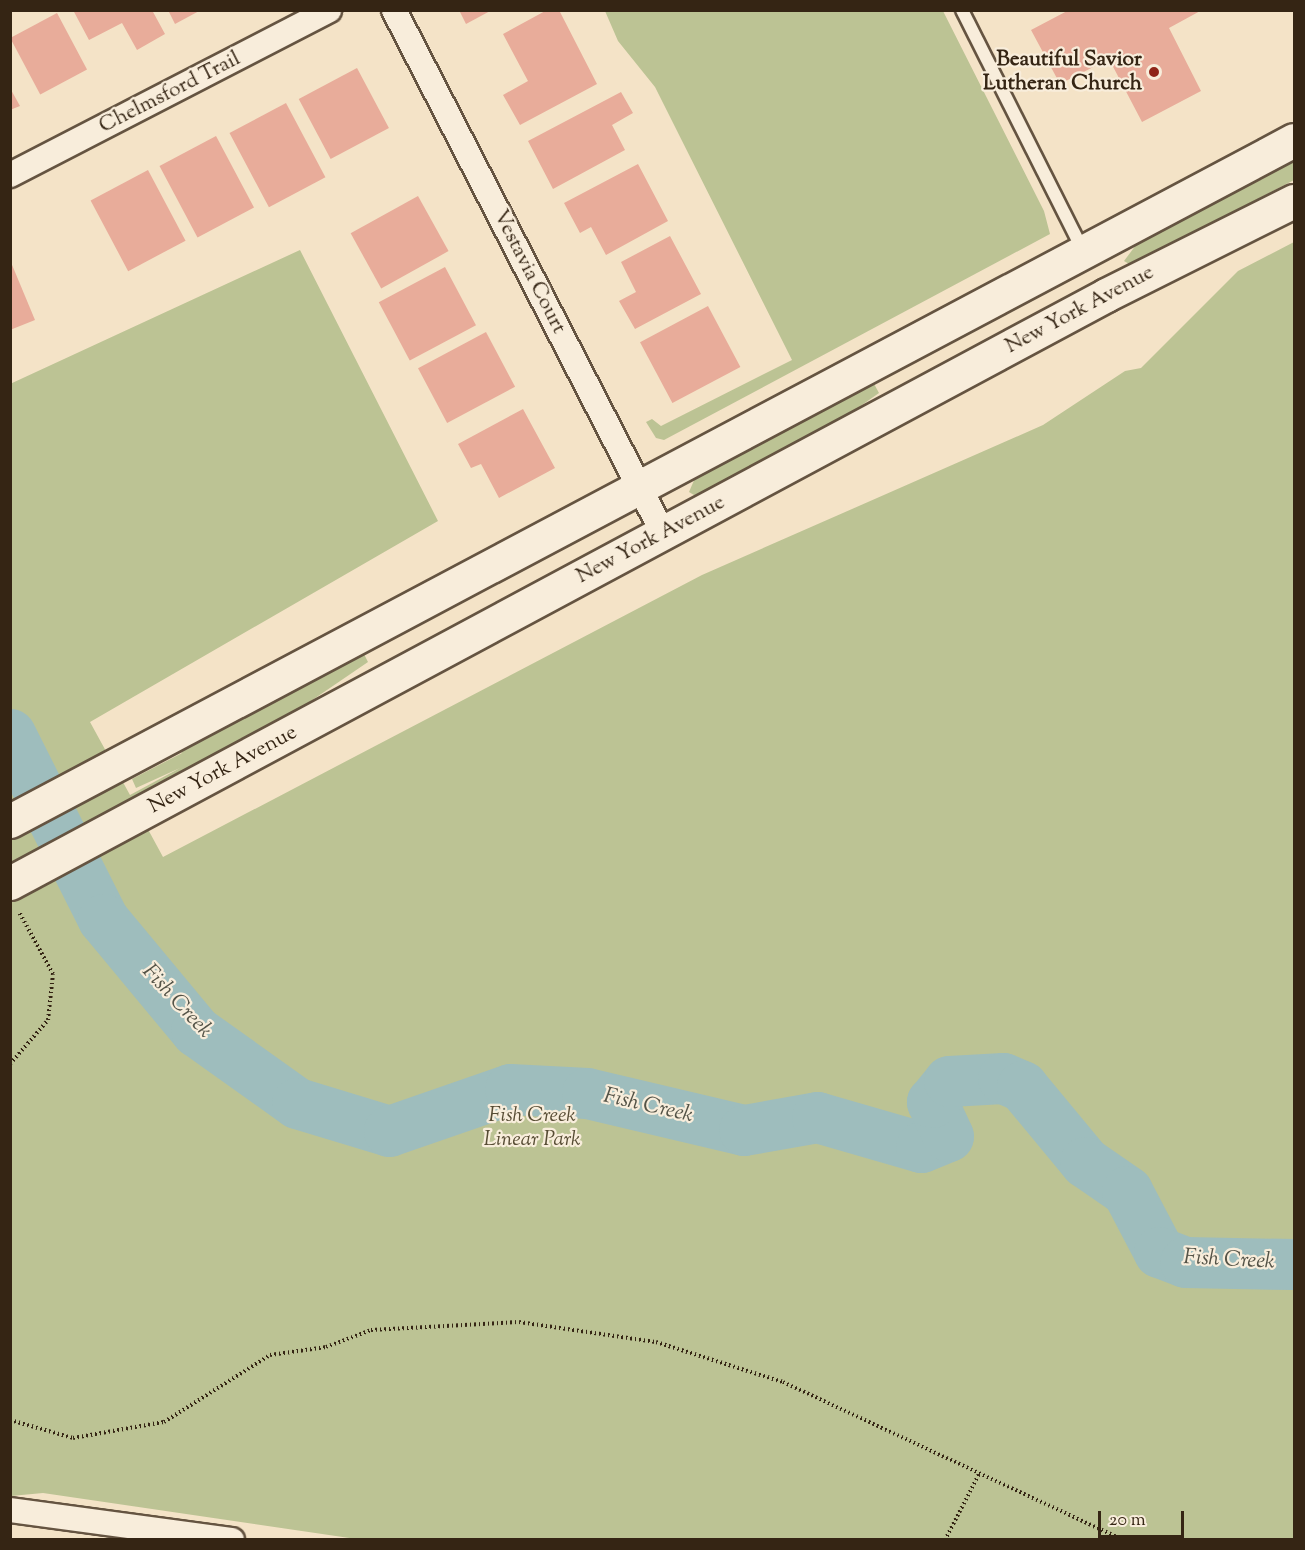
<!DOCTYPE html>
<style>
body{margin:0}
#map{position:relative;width:1305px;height:1550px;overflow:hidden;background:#f4e3c7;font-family:"Sorts Mill Goudy",serif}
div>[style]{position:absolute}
.green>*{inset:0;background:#bcc394}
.river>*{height:51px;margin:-25.5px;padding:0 25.5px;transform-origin:25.5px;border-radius:25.5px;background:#9ebdbd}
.building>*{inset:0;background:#e8ac9a;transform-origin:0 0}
.path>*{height:4px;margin-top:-2px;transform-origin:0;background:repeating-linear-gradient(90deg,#352514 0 1.5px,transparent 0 4.5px)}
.roads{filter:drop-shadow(2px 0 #655441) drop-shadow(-2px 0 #655441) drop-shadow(0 2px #655441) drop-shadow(0 -2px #655441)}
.service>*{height:12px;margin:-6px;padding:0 6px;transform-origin:6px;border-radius:6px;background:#f8eddb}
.minor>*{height:24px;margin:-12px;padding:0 12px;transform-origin:12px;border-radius:12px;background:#f8eddb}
.secondary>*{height:33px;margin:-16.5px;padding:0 16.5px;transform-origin:16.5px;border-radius:16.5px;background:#f8eddb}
.dots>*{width:16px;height:16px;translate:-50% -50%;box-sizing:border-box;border:3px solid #f8eddb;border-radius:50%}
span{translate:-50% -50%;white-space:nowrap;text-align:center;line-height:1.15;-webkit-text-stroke:4.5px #f8eddb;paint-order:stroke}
.poi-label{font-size:21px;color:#352514;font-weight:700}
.right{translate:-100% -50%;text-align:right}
.street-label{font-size:21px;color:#352514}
.park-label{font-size:21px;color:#574c34;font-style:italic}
.water-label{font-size:22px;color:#545347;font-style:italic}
.frame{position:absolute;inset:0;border:12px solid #352514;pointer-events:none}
.scale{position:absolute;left:1098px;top:1511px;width:86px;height:27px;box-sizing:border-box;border:3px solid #352514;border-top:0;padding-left:8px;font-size:18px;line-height:21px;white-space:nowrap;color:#352514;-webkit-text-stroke:4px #f8eddb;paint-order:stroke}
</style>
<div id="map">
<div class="green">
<div style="clip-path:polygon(605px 11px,943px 11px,1044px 211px,1050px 234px,664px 440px,656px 438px,646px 422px,652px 419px,661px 426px,792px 360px,655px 87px,618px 41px)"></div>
<div style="clip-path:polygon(1294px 159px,1294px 180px,1131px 265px,1124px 261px,1139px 241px)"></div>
<div style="clip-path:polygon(1294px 242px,1294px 1539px,363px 1540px,43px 1493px,11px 1496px,10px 384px,300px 250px,438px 521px,90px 722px,130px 795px,180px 768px,136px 788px,132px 779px,182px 753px,180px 751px,129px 774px,363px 652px,368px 662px,305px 705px,131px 798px,163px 857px,702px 575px,1043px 425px,1125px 371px,1141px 368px,1238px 271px)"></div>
<div style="clip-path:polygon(873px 382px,879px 393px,835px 424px,704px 493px,694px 495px,689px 492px,695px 478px,716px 465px)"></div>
</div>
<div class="river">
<div style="left:10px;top:734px;width:207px;rotate:63.3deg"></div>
<div style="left:103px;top:919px;width:146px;rotate:50.3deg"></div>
<div style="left:196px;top:1031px;width:124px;rotate:35.5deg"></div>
<div style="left:297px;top:1103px;width:96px;rotate:16.9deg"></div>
<div style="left:389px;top:1131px;width:128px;rotate:-19.1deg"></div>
<div style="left:510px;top:1089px;width:77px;rotate:3deg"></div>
<div style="left:587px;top:1093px;width:161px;rotate:13.3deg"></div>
<div style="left:744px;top:1130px;width:74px;rotate:-10.1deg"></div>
<div style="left:817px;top:1117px;width:108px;rotate:16.1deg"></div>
<div style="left:921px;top:1147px;width:29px;rotate:-22deg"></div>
<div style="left:948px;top:1136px;width:38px;rotate:-115deg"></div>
<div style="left:932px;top:1102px;width:27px;rotate:-51deg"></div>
<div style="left:949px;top:1081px;width:54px;rotate:-3.2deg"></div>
<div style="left:1003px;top:1078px;width:21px;rotate:23deg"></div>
<div style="left:1022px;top:1086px;width:99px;rotate:50.3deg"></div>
<div style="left:1085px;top:1162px;width:51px;rotate:34.6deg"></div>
<div style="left:1127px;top:1191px;width:69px;rotate:62.3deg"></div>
<div style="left:1159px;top:1252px;width:28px;rotate:21deg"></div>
<div style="left:1185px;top:1262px;width:109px;rotate:1.1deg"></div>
</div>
<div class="building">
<div style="clip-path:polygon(73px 10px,152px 10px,165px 34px,137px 50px,122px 23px,89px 40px)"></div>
<div style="clip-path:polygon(168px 10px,201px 10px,175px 24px)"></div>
<div style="clip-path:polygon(459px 10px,492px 10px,466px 24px)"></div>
<div style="clip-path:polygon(547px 10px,559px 10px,597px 84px,520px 125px,503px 95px,528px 81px,503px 34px)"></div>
<div style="clip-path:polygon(1069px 10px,1202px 10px,1169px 28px,1201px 91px,1142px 122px,1109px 59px,1060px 84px,1031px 30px)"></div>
<div style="left:57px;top:13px;width:64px;height:53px;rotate:62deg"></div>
<div style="left:357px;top:68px;width:68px;height:66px;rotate:62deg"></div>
<div style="clip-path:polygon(10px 88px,20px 106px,10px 110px)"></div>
<div style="clip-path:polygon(621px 92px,633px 113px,612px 125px,625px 150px,553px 189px,528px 141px)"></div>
<div style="left:286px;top:103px;width:84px;height:64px;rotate:62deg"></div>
<div style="left:216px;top:136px;width:81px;height:64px;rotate:62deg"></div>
<div style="clip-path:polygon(638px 164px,668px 221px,606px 255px,591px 227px,580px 233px,564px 203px)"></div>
<div style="left:148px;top:170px;width:80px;height:65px;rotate:62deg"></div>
<div style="left:418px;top:196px;width:63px;height:77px;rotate:61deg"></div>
<div style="clip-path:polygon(670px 236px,701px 294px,635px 329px,619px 301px,636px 292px,621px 262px)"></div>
<div style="clip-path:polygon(10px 260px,35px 320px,10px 330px)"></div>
<div style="left:445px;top:267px;width:66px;height:75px;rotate:62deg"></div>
<div style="left:708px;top:306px;width:69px;height:77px;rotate:62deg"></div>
<div style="left:486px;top:332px;width:62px;height:77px;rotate:62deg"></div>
<div style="clip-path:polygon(523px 409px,555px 468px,499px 498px,481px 464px,471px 468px,458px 444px)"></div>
</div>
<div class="path">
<div style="left:10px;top:1064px;width:58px;rotate:-49.2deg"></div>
<div style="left:48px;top:1020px;width:46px;rotate:-83.8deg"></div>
<div style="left:53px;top:974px;width:71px;rotate:-118.7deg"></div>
<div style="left:10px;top:1420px;width:66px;rotate:15.9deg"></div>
<div style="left:73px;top:1438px;width:92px;rotate:-10deg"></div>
<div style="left:164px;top:1422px;width:125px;rotate:-32.3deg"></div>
<div style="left:270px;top:1355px;width:57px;rotate:-8.1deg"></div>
<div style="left:326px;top:1347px;width:48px;rotate:-20.7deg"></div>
<div style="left:371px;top:1330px;width:148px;rotate:-3.1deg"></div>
<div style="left:519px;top:1322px;width:138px;rotate:8.3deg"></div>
<div style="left:656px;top:1342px;width:133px;rotate:17.5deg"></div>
<div style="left:783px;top:1382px;width:375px;rotate:24.9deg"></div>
<div style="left:945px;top:1540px;width:76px;rotate:-62.8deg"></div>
</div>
<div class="roads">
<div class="service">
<div style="left:962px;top:10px;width:270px;rotate:63.3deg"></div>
</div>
<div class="minor">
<div style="left:394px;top:10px;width:588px;rotate:62.78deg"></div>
<div style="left:10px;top:175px;width:359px;rotate:-27.3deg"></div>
<div style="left:10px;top:1510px;width:224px;rotate:7.7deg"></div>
</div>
<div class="secondary">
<div style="left:10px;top:821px;width:1453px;rotate:-27.94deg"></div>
<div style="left:10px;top:883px;width:1244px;rotate:-28.21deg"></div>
<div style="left:1106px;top:295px;width:210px;rotate:-26.6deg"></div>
</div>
</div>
<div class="dots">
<div style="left:1154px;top:72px;background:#8f2418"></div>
</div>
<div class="poi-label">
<span class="right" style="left:1142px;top:72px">Beautiful Savior<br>Lutheran Church</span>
</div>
<div class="street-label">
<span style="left:170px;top:93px;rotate:-27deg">Chelmsford Trail</span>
<span style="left:529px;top:272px;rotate:63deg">Vestavia Court</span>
<span style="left:1080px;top:310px;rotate:-28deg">New York Avenue</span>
<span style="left:651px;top:540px;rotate:-28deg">New York Avenue</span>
<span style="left:223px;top:770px;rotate:-28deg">New York Avenue</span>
</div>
<div class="park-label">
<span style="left:532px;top:1128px">Fish Creek<br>Linear Park</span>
</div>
<div class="water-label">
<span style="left:176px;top:1002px;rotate:47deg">Fish Creek</span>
<span style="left:648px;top:1107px;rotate:13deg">Fish Creek</span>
<span style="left:1229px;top:1261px;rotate:3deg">Fish Creek</span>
</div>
<div class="frame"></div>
<div class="scale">20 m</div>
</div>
